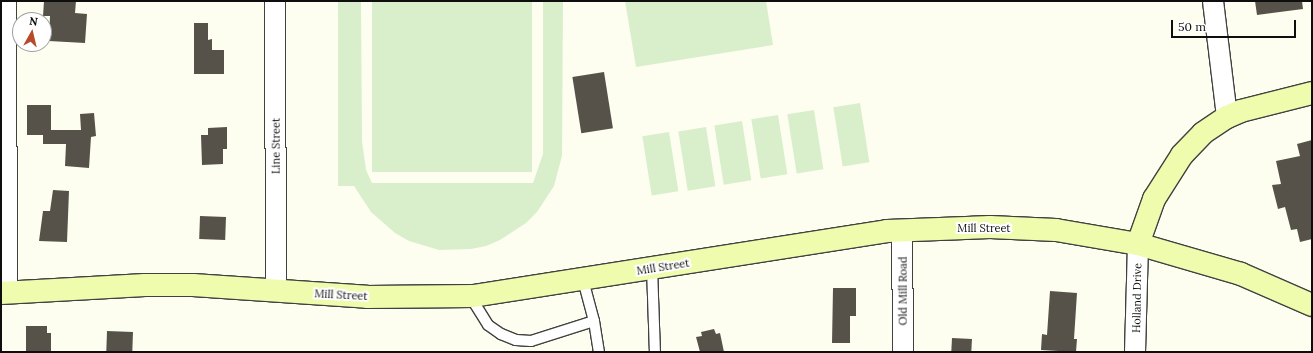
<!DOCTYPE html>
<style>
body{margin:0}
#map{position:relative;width:1313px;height:353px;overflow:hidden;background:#fdfeef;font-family:Lora,serif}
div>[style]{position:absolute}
.pitch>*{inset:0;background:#d9efcc;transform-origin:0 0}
.building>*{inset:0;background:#56524a;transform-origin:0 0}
.roads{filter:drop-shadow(1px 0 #414141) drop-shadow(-1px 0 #414141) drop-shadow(0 1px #414141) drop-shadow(0 -1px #414141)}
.lane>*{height:10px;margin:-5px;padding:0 5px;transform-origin:5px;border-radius:5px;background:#fff}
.street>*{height:20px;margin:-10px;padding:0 10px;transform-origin:10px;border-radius:10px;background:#fff}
.secondary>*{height:22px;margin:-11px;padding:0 11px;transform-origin:11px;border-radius:11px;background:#effbad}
span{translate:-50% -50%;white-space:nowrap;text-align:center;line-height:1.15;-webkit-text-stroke:4px #fff;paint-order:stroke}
.street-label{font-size:11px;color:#0e0e0e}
.frame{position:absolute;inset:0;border:2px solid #0e0e0e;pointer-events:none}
.north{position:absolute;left:12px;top:12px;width:40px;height:40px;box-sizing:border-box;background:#fff;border:1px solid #9f9f9f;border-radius:50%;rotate:8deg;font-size:11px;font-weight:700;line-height:16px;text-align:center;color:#0e0e0e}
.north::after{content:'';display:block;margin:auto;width:14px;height:18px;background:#b74a2c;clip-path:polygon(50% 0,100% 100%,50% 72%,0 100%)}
.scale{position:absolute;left:1171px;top:20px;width:125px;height:18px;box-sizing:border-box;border:2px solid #0e0e0e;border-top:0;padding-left:5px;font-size:12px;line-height:14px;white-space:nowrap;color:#0e0e0e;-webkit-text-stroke:3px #fff;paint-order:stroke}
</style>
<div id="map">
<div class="pitch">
<div style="clip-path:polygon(338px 1px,361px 1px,362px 141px,366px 170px,372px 183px,533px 183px,543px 154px,543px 1px,563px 1px,562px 156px,554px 186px,537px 212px,526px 223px,500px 240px,486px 246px,471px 249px,439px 250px,409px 241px,395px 233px,371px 212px,354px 186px,338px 186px)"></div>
<div style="left:372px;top:1px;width:160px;height:171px"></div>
<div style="clip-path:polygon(625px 1px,766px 1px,773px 45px,636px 67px)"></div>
<div style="left:860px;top:103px;width:60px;height:27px;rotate:81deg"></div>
<div style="left:814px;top:110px;width:60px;height:27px;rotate:81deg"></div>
<div style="left:778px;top:115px;width:60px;height:27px;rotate:81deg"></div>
<div style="left:742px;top:121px;width:60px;height:28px;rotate:81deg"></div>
<div style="left:706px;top:127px;width:60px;height:28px;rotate:81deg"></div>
<div style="left:669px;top:132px;width:60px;height:27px;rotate:81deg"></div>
</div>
<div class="building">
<div style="clip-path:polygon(44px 1px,76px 1px,75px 13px,87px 14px,85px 43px,49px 41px,50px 16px,43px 16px)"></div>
<div style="clip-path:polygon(1255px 1px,1302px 1px,1303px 9px,1257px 15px)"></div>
<div style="clip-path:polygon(194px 23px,208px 23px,208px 40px,212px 39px,212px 50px,224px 50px,224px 74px,194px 74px)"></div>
<div style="left:604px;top:72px;width:57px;height:32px;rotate:81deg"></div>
<div style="clip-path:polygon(27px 105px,51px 105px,51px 130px,81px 130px,80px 114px,94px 113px,96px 136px,91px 137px,89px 168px,65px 166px,66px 144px,43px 144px,43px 135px,27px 135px)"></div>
<div style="clip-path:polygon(227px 127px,227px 149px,223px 149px,223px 164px,202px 165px,201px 135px,208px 135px,208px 128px)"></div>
<div style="clip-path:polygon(1312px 140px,1312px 239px,1300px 242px,1297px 229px,1291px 230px,1285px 207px,1278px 209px,1272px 185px,1281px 184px,1276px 161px,1300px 156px,1297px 144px)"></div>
<div style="clip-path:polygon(53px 190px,69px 191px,67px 242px,39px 241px,43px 211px,50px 211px)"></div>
<div style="left:200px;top:216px;width:26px;height:23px;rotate:2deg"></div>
<div style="clip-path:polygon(833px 288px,856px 288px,856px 316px,850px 316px,850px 343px,832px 343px)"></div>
<div style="clip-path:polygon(1050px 291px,1077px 293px,1074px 339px,1077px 339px,1076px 352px,1041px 350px,1042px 334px,1047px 335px)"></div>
<div style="clip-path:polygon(26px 326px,47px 326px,47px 333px,51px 333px,51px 351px,26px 351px)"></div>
<div style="clip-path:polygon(714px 329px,716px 334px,720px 333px,724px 352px,700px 352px,696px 337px,702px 336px,701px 332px)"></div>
<div style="left:107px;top:331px;width:26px;height:20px;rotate:2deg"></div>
<div style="left:952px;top:338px;width:20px;height:14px;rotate:3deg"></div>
</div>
<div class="roads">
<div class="lane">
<div style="left:652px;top:268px;width:84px;rotate:88deg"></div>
<div style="left:583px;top:280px;width:42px;rotate:75deg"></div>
<div style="left:470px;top:296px;width:34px;rotate:58deg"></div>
<div style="left:488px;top:325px;width:16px;rotate:35deg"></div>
<div style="left:501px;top:334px;width:16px;rotate:22deg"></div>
<div style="left:516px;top:340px;width:15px;rotate:4deg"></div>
<div style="left:531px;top:341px;width:66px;rotate:-17.6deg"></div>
<div style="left:594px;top:321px;width:31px;rotate:81deg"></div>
</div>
<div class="street">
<div style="left:6px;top:1px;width:292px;rotate:89.8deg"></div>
<div style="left:275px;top:1px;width:289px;rotate:89.8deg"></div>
<div style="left:1213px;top:1px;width:117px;rotate:83.1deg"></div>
<div style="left:902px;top:230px;width:122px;rotate:89.5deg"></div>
<div style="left:1135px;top:352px;width:108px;rotate:-88.4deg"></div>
</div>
<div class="secondary">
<div style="left:1138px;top:244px;width:48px;rotate:-70.4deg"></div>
<div style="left:1154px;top:199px;width:52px;rotate:-57.5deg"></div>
<div style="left:1182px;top:155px;width:30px;rotate:-46deg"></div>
<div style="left:1203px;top:133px;width:29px;rotate:-34deg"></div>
<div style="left:1227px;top:117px;width:15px;rotate:-23deg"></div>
<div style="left:1241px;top:111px;width:73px;rotate:-14.2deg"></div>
<div style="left:1px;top:293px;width:144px;rotate:-3.2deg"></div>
<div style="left:145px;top:285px;width:48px"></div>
<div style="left:193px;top:285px;width:174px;rotate:3.9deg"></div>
<div style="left:367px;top:297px;width:106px;rotate:-0.5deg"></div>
<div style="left:473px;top:296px;width:419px;rotate:-8.9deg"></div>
<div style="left:887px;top:231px;width:103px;rotate:-2.2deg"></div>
<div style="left:990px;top:227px;width:66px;rotate:2.6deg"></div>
<div style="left:1056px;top:230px;width:83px;rotate:9.7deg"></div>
<div style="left:1138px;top:244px;width:107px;rotate:16.2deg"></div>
<div style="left:1241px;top:274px;width:77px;rotate:23.6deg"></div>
</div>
</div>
<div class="street-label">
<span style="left:276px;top:146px;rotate:-90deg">Line Street</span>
<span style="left:984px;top:228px">Mill Street</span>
<span style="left:663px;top:267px;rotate:-9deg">Mill Street</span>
<span style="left:903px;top:291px;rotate:-90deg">Old Mill Road</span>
<span style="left:341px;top:295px;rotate:3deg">Mill Street</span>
<span style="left:1137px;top:298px;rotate:-89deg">Holland Drive</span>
</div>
<div class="frame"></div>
<div class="north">N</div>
<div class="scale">50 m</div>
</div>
